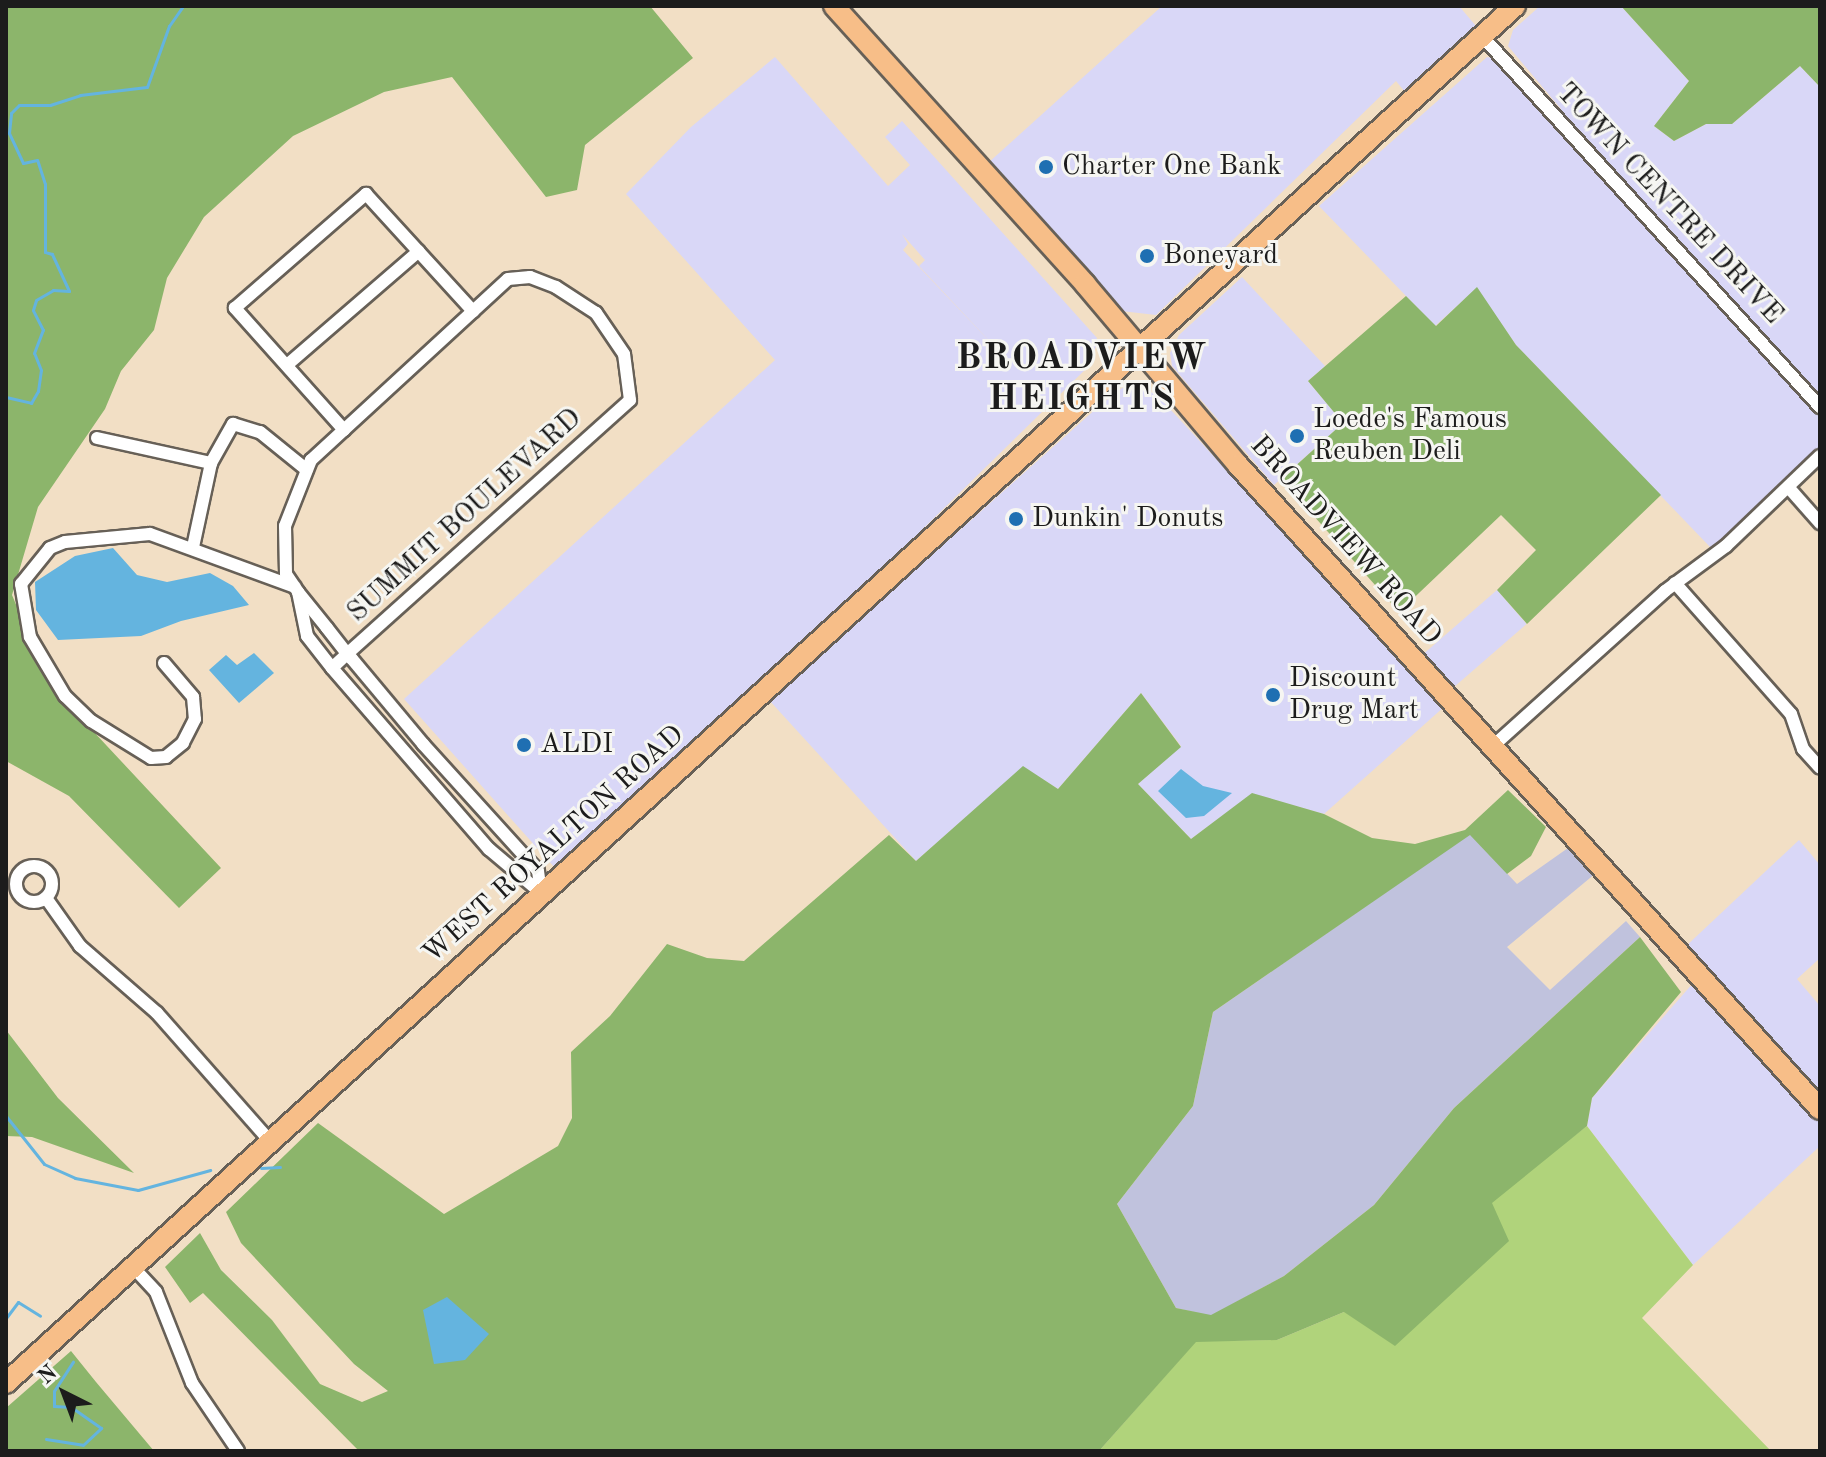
<!DOCTYPE html>
<style>
body{margin:0}
#map{position:relative;width:1826px;height:1457px;overflow:hidden;background:#f2dfc5;font-family:"Old Standard TT",serif}
div>[style]{position:absolute}
.built>*{inset:0;background:#d9d7f7;transform-origin:0 0}
.industrial>*{inset:0;background:#c0c2dd}
.green>*{inset:0;background:#b0d37b}
.forest>*{inset:0;background:#8cb56b}
.water>*{inset:0;background:#64b4df}
.stream>*{height:3px;margin:-1.5px;padding:0 1.5px;transform-origin:1.5px;border-radius:1.5px;background:#64b4df}
.roads{filter:drop-shadow(2px 0 #676057) drop-shadow(-2px 0 #676057) drop-shadow(0 2px #676057) drop-shadow(0 -2px #676057)}
.minor>*{height:12px;margin:-6px;padding:0 6px;transform-origin:6px;border-radius:6px;background:#fff}
.minor>.ring{margin:-6px;padding:0;box-sizing:content-box;background:none;border:12px solid #fff;border-radius:50%}
.primary>*{height:20px;margin:-10px;padding:0 10px;transform-origin:10px;border-radius:10px;background:#f7be88}
.dots>*{width:22px;height:22px;translate:-50% -50%;box-sizing:border-box;border:4px solid #f6f6f2;border-radius:50%}
span{translate:-50% -50%;white-space:nowrap;text-align:center;line-height:1.15;-webkit-text-stroke:6px #f6f6f2;paint-order:stroke}
.poi-label{font-size:28px;color:#1c1c1c}
.left{translate:0 -50%;text-align:left}
.street-label{font-size:28px;color:#1c1c1c}
.district-label{font-size:36px;color:#1c1c1c;font-weight:700;letter-spacing:2px}
.frame{position:absolute;inset:0;border:8px solid #1c1c1c;pointer-events:none}
.north{position:absolute;left:24px;top:1353px;width:80px;height:80px;-webkit-text-stroke:6px #f6f6f2;paint-order:stroke;rotate:318deg;font-size:22px;font-weight:700;line-height:32px;text-align:center;color:#1c1c1c}
.north::after{content:'';display:block;margin:auto;width:28px;height:36px;background:#1c1c1c;clip-path:polygon(50% 0,100% 100%,50% 72%,0 100%)}
</style>
<div id="map">
<div class="built">
<div style="clip-path:polygon(1162px 6px,1459px 6px,1476px 26px,1405px 92px,1396px 81px,1156px 315px,1121px 311px,988px 163px)"></div>
<div style="clip-path:polygon(1540px 6px,1621px 6px,1689px 81px,1654px 126px,1674px 141px,1706px 124px,1732px 124px,1800px 66px,1820px 87px,1820px 452px,1711px 548px,1516px 345px,1477px 288px,1435px 326px,1319px 206px,1487px 57px,1496px 59px,1550px 122px,1561px 109px,1508px 46px,1513px 30px)"></div>
<div style="clip-path:polygon(evenodd,775px 57px,888px 186px,910px 165px,885px 137px,902px 121px,1097px 338px,1093px 362px,879px 572px,555px 868px,404px 699px,775px 360px,626px 194px,691px 127px,775px 57px,902px 234px,925px 260px,919px 266px,1009px 362px,903px 250px,908px 244px,902px 234px)"></div>
<div style="clip-path:polygon(1242px 277px,1325px 366px,1308px 381px,1343px 423px,1274px 485px,1172px 366px,1170px 353px,1179px 335px)"></div>
<div style="clip-path:polygon(1137px 384px,1158px 396px,1445px 706px,1324px 814px,1252px 794px,1191px 839px,1138px 784px,1181px 746px,1141px 693px,1058px 789px,1023px 767px,916px 861px,769px 700px,1098px 407px,1122px 388px)"></div>
<div style="left:1497px;top:590px;width:45px;height:101px;rotate:49deg"></div>
<div style="clip-path:polygon(1799px 840px,1820px 865px,1820px 958px,1797px 979px,1820px 1006px,1820px 1097px,1684px 948px)"></div>
<div style="clip-path:polygon(1694px 982px,1820px 1119px,1820px 1146px,1693px 1265px,1587px 1126px,1592px 1098px)"></div>
</div>
<div class="industrial">
<div style="clip-path:polygon(1470px 834px,1517px 884px,1568px 848px,1596px 873px,1507px 947px,1550px 990px,1626px 921px,1640px 937px,1454px 1108px,1374px 1205px,1284px 1276px,1211px 1316px,1176px 1308px,1117px 1204px,1193px 1106px,1213px 1012px)"></div>
</div>
<div class="green">
<div style="clip-path:polygon(1587px 1126px,1693px 1265px,1642px 1318px,1771px 1451px,1099px 1451px,1196px 1341px,1277px 1340px,1344px 1312px)"></div>
</div>
<div class="forest">
<div style="clip-path:polygon(6px 6px,650px 6px,693px 58px,585px 145px,577px 190px,546px 197px,452px 77px,384px 92px,293px 136px,204px 217px,167px 278px,154px 330px,121px 371px,105px 409px,38px 507px,12px 595px,50px 685px,221px 868px,179px 908px,69px 796px,6px 761px)"></div>
<div style="clip-path:polygon(1621px 6px,1820px 6px,1820px 87px,1800px 66px,1732px 124px,1706px 124px,1674px 141px,1654px 126px,1689px 81px)"></div>
<div style="clip-path:polygon(1477px 287px,1516px 345px,1661px 495px,1527px 624px,1497px 590px,1536px 550px,1501px 515px,1399px 612px,1281px 479px,1343px 423px,1308px 381px,1406px 296px,1436px 326px)"></div>
<div style="clip-path:polygon(1141px 693px,1181px 747px,1138px 784px,1191px 839px,1252px 793px,1324px 814px,1372px 838px,1415px 844px,1465px 830px,1508px 790px,1546px 827px,1531px 856px,1507px 874px,1470px 835px,1213px 1012px,1193px 1106px,1117px 1204px,1176px 1308px,1211px 1315px,1284px 1276px,1374px 1205px,1454px 1108px,1640px 937px,1681px 992px,1592px 1098px,1587px 1126px,1492px 1203px,1509px 1241px,1395px 1346px,1344px 1312px,1277px 1340px,1196px 1342px,1099px 1451px,359px 1451px,203px 1293px,190px 1303px,165px 1267px,200px 1233px,221px 1270px,272px 1320px,320px 1384px,362px 1402px,388px 1391px,354px 1364px,241px 1243px,226px 1212px,318px 1123px,444px 1214px,558px 1146px,572px 1118px,571px 1052px,610px 1016px,667px 944px,707px 958px,744px 961px,889px 835px,916px 861px,1023px 766px,1058px 789px)"></div>
<div style="clip-path:polygon(6px 1030px,58px 1098px,134px 1173px,32px 1137px,6px 1136px)"></div>
<div style="clip-path:polygon(71px 1351px,96px 1382px,154px 1451px,6px 1451px,6px 1408px)"></div>
</div>
<div class="water">
<div style="clip-path:polygon(113px 548px,137px 575px,167px 582px,210px 573px,233px 586px,249px 605px,181px 621px,141px 636px,58px 640px,36px 610px,35px 582px,75px 556px)"></div>
<div style="clip-path:polygon(254px 653px,274px 673px,239px 703px,209px 670px,226px 655px,237px 665px)"></div>
<div style="clip-path:polygon(1181px 769px,1203px 786px,1232px 793px,1204px 816px,1186px 818px,1158px 791px)"></div>
<div style="clip-path:polygon(447px 1297px,489px 1334px,465px 1360px,434px 1364px,423px 1310px)"></div>
</div>
<div class="stream">
<div style="left:6px;top:397px;width:26px;rotate:13deg"></div>
<div style="left:31px;top:403px;width:14px;rotate:-60deg"></div>
<div style="left:38px;top:391px;width:21px;rotate:-82deg"></div>
<div style="left:41px;top:370px;width:18px;rotate:-112deg"></div>
<div style="left:34px;top:353px;width:25px;rotate:-69deg"></div>
<div style="left:43px;top:330px;width:22px;rotate:-117deg"></div>
<div style="left:33px;top:310px;width:10px;rotate:-73deg"></div>
<div style="left:36px;top:300px;width:20px;rotate:-30deg"></div>
<div style="left:53px;top:290px;width:16px;rotate:4deg"></div>
<div style="left:69px;top:291px;width:41px;rotate:-114.7deg"></div>
<div style="left:52px;top:254px;width:7px;rotate:-164deg"></div>
<div style="left:45px;top:252px;width:68px;rotate:-90deg"></div>
<div style="left:45px;top:184px;width:25px;rotate:-108deg"></div>
<div style="left:37px;top:160px;width:14px;rotate:168deg"></div>
<div style="left:23px;top:163px;width:33px;rotate:-115deg"></div>
<div style="left:9px;top:133px;width:20px;rotate:-84deg"></div>
<div style="left:11px;top:113px;width:11px;rotate:-45deg"></div>
<div style="left:19px;top:105px;width:31px"></div>
<div style="left:50px;top:105px;width:32px;rotate:-18deg"></div>
<div style="left:80px;top:95px;width:67px;rotate:-6.8deg"></div>
<div style="left:147px;top:87px;width:65px;rotate:-70.2deg"></div>
<div style="left:169px;top:26px;width:24px;rotate:-55deg"></div>
<div style="left:6px;top:1116px;width:61px;rotate:51.6deg"></div>
<div style="left:44px;top:1164px;width:34px;rotate:24deg"></div>
<div style="left:75px;top:1178px;width:64px;rotate:10.8deg"></div>
<div style="left:138px;top:1190px;width:75px;rotate:-15.5deg"></div>
<div style="left:261px;top:1168px;width:19px;rotate:-3deg"></div>
<div style="left:6px;top:1318px;width:20px;rotate:-53deg"></div>
<div style="left:18px;top:1302px;width:26px;rotate:32deg"></div>
<div style="left:46px;top:1439px;width:37px;rotate:9deg"></div>
<div style="left:83px;top:1445px;width:25px;rotate:-43deg"></div>
<div style="left:101px;top:1428px;width:37px;rotate:-145deg"></div>
<div style="left:71px;top:1407px;width:17px;rotate:-177deg"></div>
<div style="left:54px;top:1406px;width:15px;rotate:-90deg"></div>
<div style="left:54px;top:1391px;width:35px;rotate:-57deg"></div>
</div>
<div class="roads">
<div class="minor">
<div style="left:1482px;top:36px;width:502px;rotate:47.66deg"></div>
<div style="left:287px;top:365px;width:174px;rotate:-40.8deg"></div>
<div style="left:344px;top:430px;width:164px;rotate:-131.8deg"></div>
<div style="left:235px;top:308px;width:174px;rotate:-41deg"></div>
<div style="left:366px;top:194px;width:159px;rotate:47.6deg"></div>
<div style="left:97px;top:438px;width:117px;rotate:12.4deg"></div>
<div style="left:1789px;top:488px;width:47px;rotate:48.5deg"></div>
<div style="left:193px;top:547px;width:86px;rotate:-77.9deg"></div>
<div style="left:211px;top:463px;width:45px;rotate:-60.6deg"></div>
<div style="left:233px;top:424px;width:28px;rotate:17deg"></div>
<div style="left:260px;top:432px;width:60px;rotate:39deg"></div>
<div style="left:1675px;top:583px;width:175px;rotate:48.5deg"></div>
<div style="left:1791px;top:714px;width:37px;rotate:71deg"></div>
<div style="left:1803px;top:749px;width:25px;rotate:48deg"></div>
<div style="left:298px;top:592px;width:45px;rotate:78.4deg"></div>
<div style="left:307px;top:636px;width:41px;rotate:52deg"></div>
<div style="left:332px;top:668px;width:240px;rotate:49.1deg"></div>
<div style="left:489px;top:849px;width:68px;rotate:40.2deg"></div>
<div style="left:164px;top:663px;width:45px;rotate:49.5deg"></div>
<div style="left:193px;top:697px;width:22px;rotate:85deg"></div>
<div style="left:195px;top:719px;width:27px;rotate:117deg"></div>
<div style="left:183px;top:743px;width:22px;rotate:141deg"></div>
<div style="left:166px;top:757px;width:15px;rotate:176deg"></div>
<div style="left:151px;top:758px;width:70px;rotate:-148.3deg"></div>
<div style="left:91px;top:721px;width:36px;rotate:-136deg"></div>
<div style="left:65px;top:696px;width:69px;rotate:-120.7deg"></div>
<div style="left:30px;top:637px;width:54px;rotate:-99.6deg"></div>
<div style="left:21px;top:584px;width:46px;rotate:-51.1deg"></div>
<div style="left:50px;top:548px;width:16px;rotate:-22deg"></div>
<div style="left:65px;top:542px;width:85px;rotate:-5.4deg"></div>
<div style="left:150px;top:534px;width:154px;rotate:20.1deg"></div>
<div style="left:332px;top:668px;width:21px;rotate:-43deg"></div>
<div style="left:347px;top:654px;width:380px;rotate:-41.9deg"></div>
<div style="left:630px;top:400px;width:46px;rotate:-97.4deg"></div>
<div style="left:624px;top:354px;width:50px;rotate:-124.3deg"></div>
<div style="left:596px;top:313px;width:48px;rotate:-147deg"></div>
<div style="left:556px;top:287px;width:28px;rotate:-159deg"></div>
<div style="left:530px;top:277px;width:22px;rotate:175deg"></div>
<div style="left:508px;top:279px;width:268px;rotate:137.4deg"></div>
<div style="left:311px;top:460px;width:71px;rotate:111.5deg"></div>
<div style="left:285px;top:526px;width:48px;rotate:88.8deg"></div>
<div style="left:286px;top:574px;width:22px;rotate:56deg"></div>
<div style="left:298px;top:592px;width:46px;rotate:51.1deg"></div>
<div style="left:327px;top:628px;width:33px;rotate:52deg"></div>
<div style="left:347px;top:654px;width:7px;rotate:45deg"></div>
<div style="left:352px;top:659px;width:111px;rotate:50.1deg"></div>
<div style="left:423px;top:744px;width:171px;rotate:47.8deg"></div>
<div style="left:538px;top:871px;width:22px;rotate:82deg"></div>
<div style="left:1493px;top:746px;width:232px;rotate:-42deg"></div>
<div style="left:1665px;top:591px;width:76px;rotate:-36.4deg"></div>
<div style="left:1726px;top:546px;width:130px;rotate:-43.8deg"></div>
<div class="ring" style="left:16px;top:866px;width:24px;height:24px"></div>
<div style="left:46px;top:898px;width:59px;rotate:54.7deg"></div>
<div style="left:80px;top:946px;width:102px;rotate:41deg"></div>
<div style="left:157px;top:1013px;width:169px;rotate:48.6deg"></div>
<div style="left:132px;top:1266px;width:35px;rotate:47deg"></div>
<div style="left:156px;top:1292px;width:98px;rotate:68.4deg"></div>
<div style="left:192px;top:1383px;width:82px;rotate:55.9deg"></div>
</div>
<div class="primary">
<div style="left:834px;top:6px;width:375px;rotate:47.9deg"></div>
<div style="left:1085px;top:284px;width:237px;rotate:49.8deg"></div>
<div style="left:1238px;top:465px;width:868px;rotate:47.9deg"></div>
<div style="left:6px;top:1383px;width:2043px;rotate:-42.38deg"></div>
</div>
</div>
<div class="dots">
<div style="left:1046px;top:167px;background:#1f6fb2"></div>
<div style="left:1147px;top:256px;background:#1f6fb2"></div>
<div style="left:1297px;top:436px;background:#1f6fb2"></div>
<div style="left:1016px;top:519px;background:#1f6fb2"></div>
<div style="left:1273px;top:695px;background:#1f6fb2"></div>
<div style="left:524px;top:745px;background:#1f6fb2"></div>
</div>
<div class="poi-label">
<span class="left" style="left:1062px;top:167px">Charter One Bank</span>
<span class="left" style="left:1163px;top:256px">Boneyard</span>
<span class="left" style="left:1313px;top:436px">Loede's Famous<br>Reuben Deli</span>
<span class="left" style="left:1032px;top:519px">Dunkin' Donuts</span>
<span class="left" style="left:1289px;top:695px">Discount<br>Drug Mart</span>
<span class="left" style="left:540px;top:745px">ALDI</span>
</div>
<div class="street-label">
<span style="left:1669px;top:204px;rotate:47deg">TOWN CENTRE DRIVE</span>
<span style="left:465px;top:516px;rotate:-42deg">SUMMIT BOULEVARD</span>
<span style="left:1345px;top:541px;rotate:48deg">BROADVIEW ROAD</span>
<span style="left:554px;top:845px;rotate:-42deg">WEST ROYALTON ROAD</span>
</div>
<div class="district-label">
<span style="left:1082px;top:380px">BROADVIEW<br>HEIGHTS</span>
</div>
<div class="frame"></div>
<div class="north">N</div>
</div>
